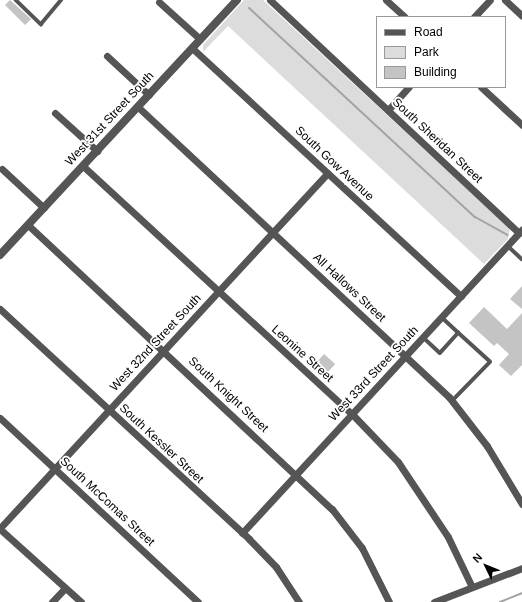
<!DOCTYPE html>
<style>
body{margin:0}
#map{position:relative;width:522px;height:602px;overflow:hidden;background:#fff;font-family:Helvetica,sans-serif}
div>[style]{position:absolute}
.green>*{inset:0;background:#dcdcdc}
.stream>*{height:2px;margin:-1px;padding:0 1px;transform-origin:1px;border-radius:1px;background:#a3a3a3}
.building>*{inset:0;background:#c4c4c4;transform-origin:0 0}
.service>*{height:3.5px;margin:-1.75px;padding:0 1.75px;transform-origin:1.75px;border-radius:1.75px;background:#555}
.minor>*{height:7px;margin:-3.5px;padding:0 3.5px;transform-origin:3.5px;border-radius:3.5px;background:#555}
.tertiary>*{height:8px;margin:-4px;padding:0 4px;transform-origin:4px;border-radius:4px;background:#555}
span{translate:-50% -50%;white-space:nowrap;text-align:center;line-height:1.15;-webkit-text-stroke:3.5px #fff;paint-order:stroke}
.street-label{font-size:12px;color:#000}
.legend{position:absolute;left:376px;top:16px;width:130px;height:72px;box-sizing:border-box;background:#fff;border:1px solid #999;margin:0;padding:5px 7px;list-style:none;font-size:12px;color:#000}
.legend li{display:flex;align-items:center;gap:8px;height:20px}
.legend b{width:20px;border:1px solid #999}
.north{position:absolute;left:466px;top:546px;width:40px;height:40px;-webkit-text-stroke:3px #fff;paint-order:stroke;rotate:313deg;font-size:11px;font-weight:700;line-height:16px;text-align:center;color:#000}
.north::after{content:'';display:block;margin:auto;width:14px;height:18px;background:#000;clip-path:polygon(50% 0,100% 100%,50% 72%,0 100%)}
</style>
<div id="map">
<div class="green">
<div style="clip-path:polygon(244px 0,263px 0,510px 229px,508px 239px,484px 264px,228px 26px,203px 52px,203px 45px)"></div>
</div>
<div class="stream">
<div style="left:249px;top:8px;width:308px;rotate:42.8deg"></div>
<div style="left:475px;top:217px;width:37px;rotate:29deg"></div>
<div style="left:500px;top:602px;width:24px;rotate:-22deg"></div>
</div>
<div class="building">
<div style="clip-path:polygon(10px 0,31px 19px,25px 25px,5px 5px)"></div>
<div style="clip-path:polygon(522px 286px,522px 309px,510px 299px)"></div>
<div style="clip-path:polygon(484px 307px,507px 329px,522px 313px,522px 365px,511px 376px,499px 365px,509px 354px,497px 343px,494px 346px,469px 323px)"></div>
<div style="left:324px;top:354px;width:15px;height:11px;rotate:42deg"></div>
</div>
<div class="service">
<div style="left:16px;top:0;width:35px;rotate:44deg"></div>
<div style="left:41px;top:24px;width:31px;rotate:-50deg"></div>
<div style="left:508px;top:246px;width:19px;rotate:43deg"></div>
<div style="left:423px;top:337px;width:23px;rotate:43deg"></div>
<div style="left:440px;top:353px;width:27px;rotate:-48deg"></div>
<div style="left:458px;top:333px;width:23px;rotate:-137deg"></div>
<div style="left:452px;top:401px;width:54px;rotate:-45.7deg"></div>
<div style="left:490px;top:362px;width:43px;rotate:-137.8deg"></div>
</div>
<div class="minor">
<div style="left:270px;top:0;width:341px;rotate:43.1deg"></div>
<div style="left:386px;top:0;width:25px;rotate:42deg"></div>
<div style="left:505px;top:0;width:23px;rotate:43deg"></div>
<div style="left:159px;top:2px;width:55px;rotate:42.1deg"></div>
<div style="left:474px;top:17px;width:23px;rotate:-47deg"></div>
<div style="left:192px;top:48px;width:366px;rotate:42.7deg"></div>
<div style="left:107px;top:56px;width:57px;rotate:42.9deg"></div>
<div style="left:481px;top:87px;width:56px;rotate:42.8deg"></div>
<div style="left:138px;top:107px;width:425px;rotate:43deg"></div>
<div style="left:449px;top:397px;width:62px;rotate:52.2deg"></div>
<div style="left:487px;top:446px;width:68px;rotate:58.9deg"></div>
<div style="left:388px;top:110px;width:31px;rotate:-48deg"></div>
<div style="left:55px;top:113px;width:57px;rotate:42.1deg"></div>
<div style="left:83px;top:166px;width:366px;rotate:42.7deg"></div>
<div style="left:352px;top:414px;width:66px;rotate:46.2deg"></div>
<div style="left:398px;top:462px;width:90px;rotate:56.3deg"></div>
<div style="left:448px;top:537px;width:55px;rotate:64.4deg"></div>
<div style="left:2px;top:169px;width:57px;rotate:42.9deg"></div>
<div style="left:28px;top:225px;width:416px;rotate:43.1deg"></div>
<div style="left:332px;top:509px;width:49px;rotate:52.4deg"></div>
<div style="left:362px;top:548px;width:60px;rotate:63.4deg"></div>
<div style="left:0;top:309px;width:339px;rotate:42.7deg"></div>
<div style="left:249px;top:539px;width:39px;rotate:46deg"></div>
<div style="left:276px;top:567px;width:42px;rotate:56.7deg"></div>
<div style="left:0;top:418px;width:270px;rotate:42.9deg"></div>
<div style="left:0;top:528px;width:483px;rotate:-47.3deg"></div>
<div style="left:0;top:529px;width:109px;rotate:42deg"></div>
<div style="left:242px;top:533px;width:413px;rotate:-47.3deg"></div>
<div style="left:52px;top:602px;width:19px;rotate:-47deg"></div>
<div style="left:434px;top:602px;width:94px;rotate:-21.1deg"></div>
</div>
<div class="tertiary">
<div style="left:0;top:255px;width:348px;rotate:-47.1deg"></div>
</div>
<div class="street-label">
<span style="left:110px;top:119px;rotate:-47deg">West 31st Street South</span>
<span style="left:437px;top:141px;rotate:43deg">South Sheridan Street</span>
<span style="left:334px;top:164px;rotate:43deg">South Gow Avenue</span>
<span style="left:349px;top:288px;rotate:43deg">All Hallows Street</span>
<span style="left:156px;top:343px;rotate:-47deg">West 32nd Street South</span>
<span style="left:302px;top:354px;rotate:42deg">Leonine Street</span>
<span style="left:374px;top:374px;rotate:-47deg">West 33rd Street South</span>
<span style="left:228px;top:395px;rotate:43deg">South Knight Street</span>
<span style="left:161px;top:444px;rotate:43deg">South Kessler Street</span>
<span style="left:107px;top:502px;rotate:43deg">South McComas Street</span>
</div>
<ul class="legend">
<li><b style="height:5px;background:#555"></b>Road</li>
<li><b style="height:11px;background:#dcdcdc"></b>Park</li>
<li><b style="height:11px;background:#c4c4c4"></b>Building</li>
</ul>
<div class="north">N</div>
</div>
